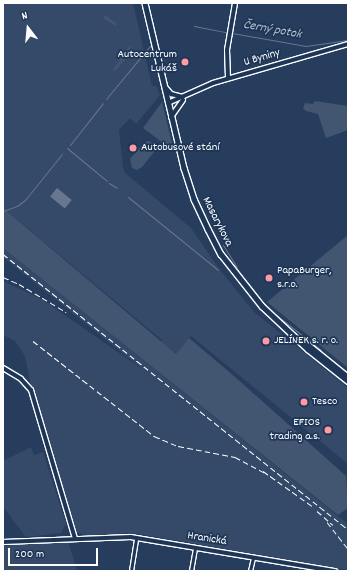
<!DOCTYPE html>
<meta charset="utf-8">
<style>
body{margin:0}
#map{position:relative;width:351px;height:574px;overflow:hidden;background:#263d5e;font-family:Dekko,sans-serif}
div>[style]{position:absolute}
.built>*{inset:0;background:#344a68}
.green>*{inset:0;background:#425672}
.water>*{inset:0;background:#67788e;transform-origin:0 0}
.stream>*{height:1px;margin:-0.5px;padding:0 0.5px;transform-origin:0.5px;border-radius:0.5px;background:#67788e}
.roads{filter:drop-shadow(1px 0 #fff) drop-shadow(-1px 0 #fff) drop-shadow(0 1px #fff) drop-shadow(0 -1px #fff)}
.street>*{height:2.5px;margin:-1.25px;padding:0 1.25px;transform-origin:1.25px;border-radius:1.25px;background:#1d3557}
.secondary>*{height:4px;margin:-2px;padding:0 2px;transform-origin:2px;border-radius:2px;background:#1d3557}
.primary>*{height:4.5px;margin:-2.25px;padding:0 2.25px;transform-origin:2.25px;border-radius:2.25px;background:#1d3557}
.rail>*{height:1px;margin-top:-0.5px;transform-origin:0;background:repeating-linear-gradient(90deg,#fff 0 6px,transparent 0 9px)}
.dots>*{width:11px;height:11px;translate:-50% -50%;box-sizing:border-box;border:2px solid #1d3557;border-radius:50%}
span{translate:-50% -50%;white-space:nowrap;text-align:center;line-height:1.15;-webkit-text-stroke:3.5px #1d3557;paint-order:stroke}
.poi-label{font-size:12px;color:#fff}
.right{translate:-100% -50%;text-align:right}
.left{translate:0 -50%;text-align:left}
.street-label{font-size:12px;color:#fff}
.water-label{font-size:13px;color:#bbc2cc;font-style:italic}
.frame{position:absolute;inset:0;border:4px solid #fff;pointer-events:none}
.north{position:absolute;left:8px;top:8px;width:40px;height:40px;-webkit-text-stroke:3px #1d3557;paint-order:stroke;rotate:344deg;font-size:11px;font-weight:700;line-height:16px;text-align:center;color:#fff}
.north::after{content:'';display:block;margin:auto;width:14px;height:18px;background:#fff;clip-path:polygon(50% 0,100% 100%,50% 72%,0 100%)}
.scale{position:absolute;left:8px;top:548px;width:90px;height:18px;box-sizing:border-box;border:2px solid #fff;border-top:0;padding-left:5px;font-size:12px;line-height:14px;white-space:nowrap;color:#fff;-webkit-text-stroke:3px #1d3557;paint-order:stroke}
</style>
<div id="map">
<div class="built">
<div style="clip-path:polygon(3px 3px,133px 3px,152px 86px,156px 86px,160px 95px,136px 124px,130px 118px,119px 130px,123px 168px,125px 173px,191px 228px,220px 270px,254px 312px,348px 388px,348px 464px,191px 336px,177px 354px,161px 343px,162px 340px,3px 208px)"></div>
<div style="clip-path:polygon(3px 248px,348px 524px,348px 570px,133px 533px,88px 535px,78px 533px,74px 526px,30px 382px,25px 356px,15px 341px,3px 335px,3px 281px,43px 300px,145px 371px,3px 257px)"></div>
<div style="clip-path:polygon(31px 447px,34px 455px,43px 452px,66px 524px,61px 533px,26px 537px,3px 507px,3px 461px)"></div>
<div style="clip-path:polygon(68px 541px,77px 571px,3px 571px,3px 546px)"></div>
</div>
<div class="green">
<div style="clip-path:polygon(105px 15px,116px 23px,116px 26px,104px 19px)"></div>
<div style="clip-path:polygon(130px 45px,132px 51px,117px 69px,112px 71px)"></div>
<div style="clip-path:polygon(315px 101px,348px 106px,348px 130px,326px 138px,318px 114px,306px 111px,303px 108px,305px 103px,313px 104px)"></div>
<div style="clip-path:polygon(162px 102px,172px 143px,167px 146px,143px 128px)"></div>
<div style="clip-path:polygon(149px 141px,155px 145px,154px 152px,142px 167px,137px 170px,132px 168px,130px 159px,143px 143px)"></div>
<div style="clip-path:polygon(3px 208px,176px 354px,189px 338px,234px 376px,346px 476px,348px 508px,338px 515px,3px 248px)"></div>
<div style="clip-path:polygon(348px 235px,348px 368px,267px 302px)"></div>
</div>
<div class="water">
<div style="left:57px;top:188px;width:19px;height:11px;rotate:39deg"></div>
</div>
<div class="stream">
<div style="left:194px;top:26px;width:36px;rotate:11deg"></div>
<div style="left:232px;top:33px;width:75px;rotate:10deg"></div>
<div style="left:306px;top:46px;width:42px;rotate:-8.1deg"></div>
<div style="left:106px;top:99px;width:69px;rotate:-50.3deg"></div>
<div style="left:70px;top:145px;width:53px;rotate:-51.8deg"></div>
<div style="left:67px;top:148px;width:52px;rotate:39.5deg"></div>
<div style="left:109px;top:183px;width:9px;rotate:32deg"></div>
<div style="left:128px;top:197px;width:116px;rotate:39deg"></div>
<div style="left:3px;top:211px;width:15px;rotate:-20deg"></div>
<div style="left:17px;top:206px;width:10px;rotate:-37deg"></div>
<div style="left:25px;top:200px;width:59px;rotate:-51.2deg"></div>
<div style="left:223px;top:245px;width:26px;rotate:58deg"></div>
<div style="left:276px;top:315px;width:57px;rotate:37.9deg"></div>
</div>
<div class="roads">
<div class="street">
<div style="left:131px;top:571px;width:33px;rotate:-81deg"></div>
<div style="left:191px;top:571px;width:23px;rotate:-80deg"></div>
<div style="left:250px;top:571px;width:13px;rotate:-77deg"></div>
</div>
<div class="secondary">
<div style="left:228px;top:78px;width:28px;rotate:-92deg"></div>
<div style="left:227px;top:50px;width:48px;rotate:-80.3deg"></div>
<div style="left:166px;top:88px;width:8px;rotate:50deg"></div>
<div style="left:171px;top:94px;width:12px;rotate:14deg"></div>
<div style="left:168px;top:103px;width:49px;rotate:-24deg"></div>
<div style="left:213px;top:83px;width:141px;rotate:-16.1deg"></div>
<div style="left:171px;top:117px;width:21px;rotate:-55deg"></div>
<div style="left:3px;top:368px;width:21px;rotate:31deg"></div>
<div style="left:21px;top:379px;width:15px;rotate:48deg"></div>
<div style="left:31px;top:390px;width:155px;rotate:73.5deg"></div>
<div style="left:3px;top:542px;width:128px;rotate:-2.2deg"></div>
<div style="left:131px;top:537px;width:207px;rotate:9.5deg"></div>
</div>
<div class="primary">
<div style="left:145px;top:3px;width:170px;rotate:76.7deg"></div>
<div style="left:184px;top:168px;width:33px;rotate:72deg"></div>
<div style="left:194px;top:199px;width:33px;rotate:65deg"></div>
<div style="left:208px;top:229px;width:28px;rotate:63deg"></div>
<div style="left:221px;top:254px;width:66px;rotate:51.7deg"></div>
<div style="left:262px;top:306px;width:63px;rotate:43.1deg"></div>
<div style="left:308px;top:349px;width:51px;rotate:38.7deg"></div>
<div style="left:306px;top:343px;width:54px;rotate:39deg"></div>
</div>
</div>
<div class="rail">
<div style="left:3px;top:254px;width:441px;rotate:38.6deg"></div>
<div style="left:3px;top:277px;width:17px;rotate:24deg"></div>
<div style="left:19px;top:284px;width:55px;rotate:30.8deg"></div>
<div style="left:33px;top:341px;width:154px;rotate:38.1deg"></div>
<div style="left:154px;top:436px;width:26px;rotate:23deg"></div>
<div style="left:178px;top:446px;width:58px;rotate:10.9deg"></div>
<div style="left:235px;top:457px;width:36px;rotate:28deg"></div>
<div style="left:263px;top:471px;width:60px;rotate:35.5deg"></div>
<div style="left:317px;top:511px;width:21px;rotate:41deg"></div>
<div style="left:327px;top:522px;width:34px;rotate:52deg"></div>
</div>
<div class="dots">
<div style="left:185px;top:62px;background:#ff9aa2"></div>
<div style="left:133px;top:148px;background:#ff9aa2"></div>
<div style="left:269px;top:278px;background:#ff9aa2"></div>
<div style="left:266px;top:341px;background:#ff9aa2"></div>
<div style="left:304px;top:402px;background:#ff9aa2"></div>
<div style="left:328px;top:430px;background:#ff9aa2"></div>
</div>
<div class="poi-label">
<span class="right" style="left:177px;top:62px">Autocentrum<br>Lukáš</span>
<span class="left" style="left:141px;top:148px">Autobusové stání</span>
<span class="left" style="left:277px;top:278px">PapaBurger,<br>s.r.o.</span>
<span class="left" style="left:274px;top:341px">JELÍNEK s. r. o.</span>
<span class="left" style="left:312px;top:402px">Tesco</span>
<span class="right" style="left:320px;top:430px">EFIOS<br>trading a.s.</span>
</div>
<div class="street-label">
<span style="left:262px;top:58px;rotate:-16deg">U Byniny</span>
<span style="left:217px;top:222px;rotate:63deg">Masarykova</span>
<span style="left:207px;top:539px;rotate:9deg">Hranická</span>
</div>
<div class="water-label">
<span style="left:272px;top:31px;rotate:10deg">Černý potok</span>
</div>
<div class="frame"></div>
<div class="north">N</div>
<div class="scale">200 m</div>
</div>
